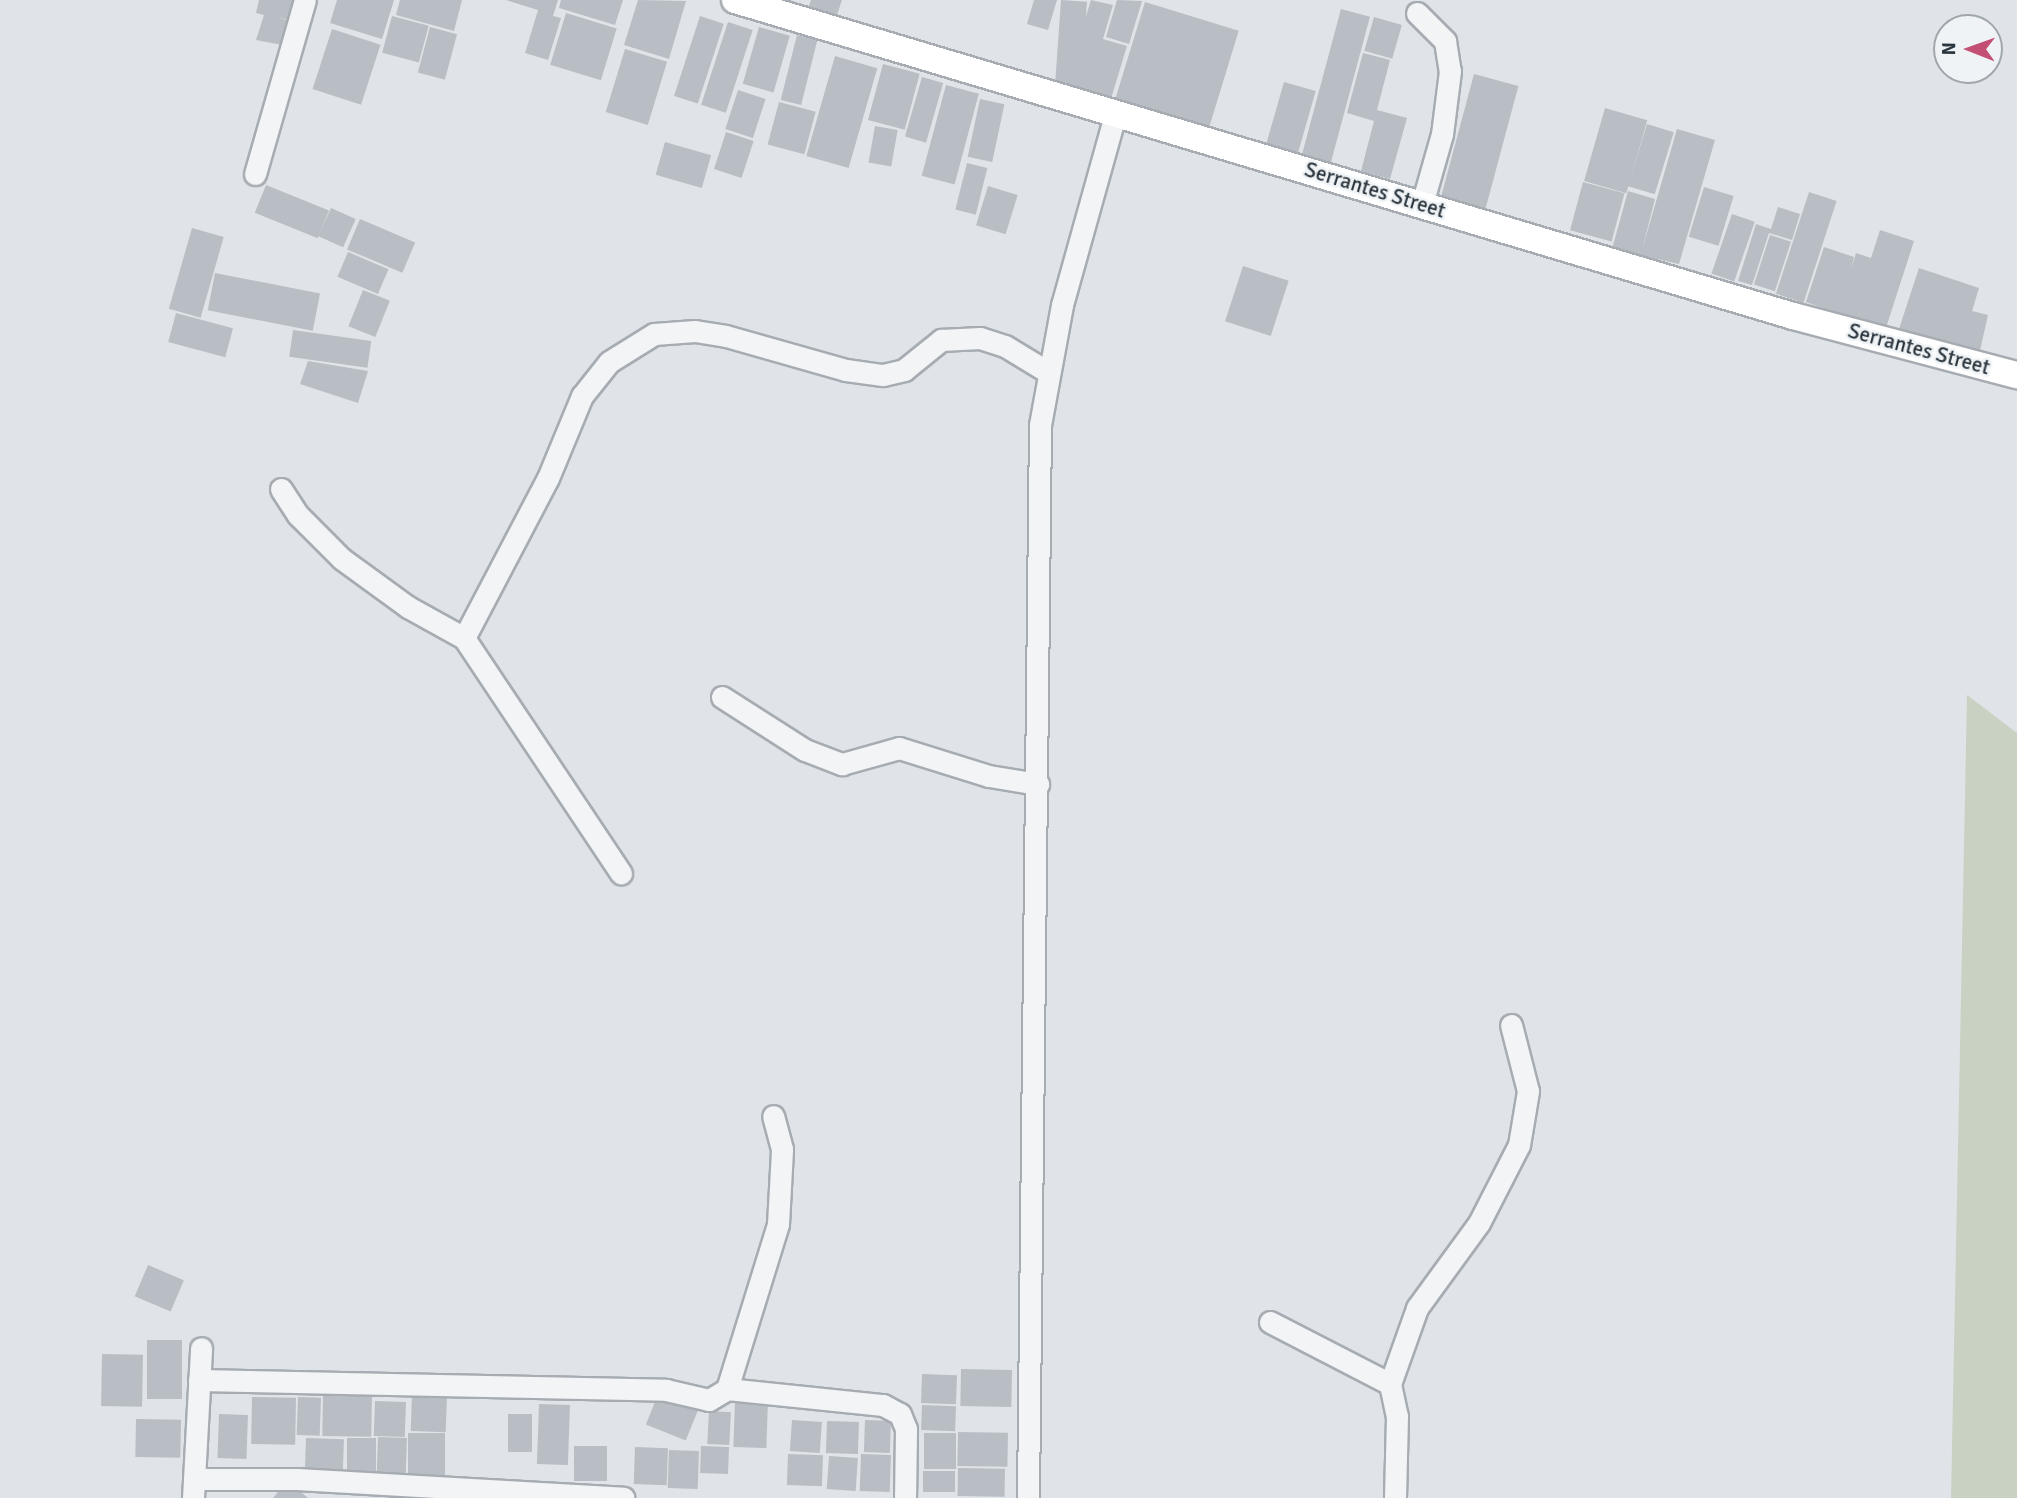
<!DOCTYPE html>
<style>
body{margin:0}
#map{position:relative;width:2017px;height:1498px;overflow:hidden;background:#e0e4e8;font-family:Signika,sans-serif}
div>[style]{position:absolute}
.green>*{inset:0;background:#c8d1c2}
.building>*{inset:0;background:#b8bec4;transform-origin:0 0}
.roads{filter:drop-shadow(2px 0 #a6acb2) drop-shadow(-2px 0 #a6acb2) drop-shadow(0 2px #a6acb2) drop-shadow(0 -2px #a6acb2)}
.minor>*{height:21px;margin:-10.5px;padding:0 10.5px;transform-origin:10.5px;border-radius:10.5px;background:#f2f4f6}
.major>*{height:26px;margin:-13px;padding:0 13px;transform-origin:13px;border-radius:13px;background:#fff}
span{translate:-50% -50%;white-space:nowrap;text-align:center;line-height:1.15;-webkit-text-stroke:5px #eff3f5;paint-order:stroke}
.street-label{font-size:21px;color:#2a353e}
.north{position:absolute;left:1933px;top:14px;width:70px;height:70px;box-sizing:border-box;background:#eff3f5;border:2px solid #a0a7ac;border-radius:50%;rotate:271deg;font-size:19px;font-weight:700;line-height:28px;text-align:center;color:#2a353e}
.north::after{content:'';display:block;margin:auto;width:24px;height:32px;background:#c34f74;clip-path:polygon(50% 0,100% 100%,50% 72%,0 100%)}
</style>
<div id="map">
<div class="green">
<div style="clip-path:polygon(1967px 695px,2017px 733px,2017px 1498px,1951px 1498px)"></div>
</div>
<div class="building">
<div style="clip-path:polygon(259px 0,298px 0,294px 21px,277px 17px,293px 22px,288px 46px,256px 40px,264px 15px,256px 13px)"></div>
<div style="clip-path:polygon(337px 0,394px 0,382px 39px,330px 23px)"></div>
<div style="clip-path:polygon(400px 0,462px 0,454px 31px,396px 15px)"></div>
<div style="clip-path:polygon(506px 0,558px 0,553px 16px,561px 18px,548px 60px,525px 53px,538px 10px)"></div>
<div style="clip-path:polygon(561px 0,623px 0,615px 25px,559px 8px)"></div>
<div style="clip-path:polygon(638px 0,686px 1px,669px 59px,624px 45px)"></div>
<div style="clip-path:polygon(811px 0,842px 0,837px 15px,809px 6px)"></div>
<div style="clip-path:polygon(1034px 0,1057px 0,1048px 30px,1027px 24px)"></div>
<div style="left:1061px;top:0;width:26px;height:82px;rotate:4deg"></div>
<div style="clip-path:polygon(1091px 0,1113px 5px,1103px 39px,1127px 46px,1110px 102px,1064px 88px)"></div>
<div style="clip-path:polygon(1117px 0,1142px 1px,1129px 44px,1106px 37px)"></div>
<div style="left:1145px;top:2px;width:98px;height:107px;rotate:17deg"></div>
<div style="left:1341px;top:9px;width:30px;height:151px;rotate:15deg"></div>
<div style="left:566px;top:13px;width:53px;height:54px;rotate:17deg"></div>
<div style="left:392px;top:16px;width:38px;height:38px;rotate:15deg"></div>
<div style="left:700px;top:16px;width:25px;height:84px;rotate:18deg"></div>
<div style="left:1374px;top:17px;width:29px;height:35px;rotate:16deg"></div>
<div style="left:728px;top:22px;width:26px;height:87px;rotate:18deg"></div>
<div style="left:430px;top:27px;width:28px;height:47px;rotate:15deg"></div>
<div style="left:759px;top:27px;width:32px;height:59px;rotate:16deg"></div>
<div style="left:332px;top:29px;width:51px;height:63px;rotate:18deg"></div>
<div style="left:797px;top:35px;width:21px;height:67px;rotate:14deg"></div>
<div style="left:625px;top:49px;width:44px;height:66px;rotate:17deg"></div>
<div style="clip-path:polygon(1363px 53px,1390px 60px,1377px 110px,1407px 118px,1390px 179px,1361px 171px,1374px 121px,1347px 113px)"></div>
<div style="left:835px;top:56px;width:44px;height:104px;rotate:16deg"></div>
<div style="left:883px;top:64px;width:38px;height:58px;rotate:15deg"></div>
<div style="left:1474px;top:74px;width:46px;height:129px;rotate:15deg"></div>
<div style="left:922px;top:77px;width:22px;height:62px;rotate:16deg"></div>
<div style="left:1284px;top:82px;width:33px;height:67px;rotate:16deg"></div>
<div style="left:946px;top:85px;width:34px;height:94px;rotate:15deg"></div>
<div style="left:738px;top:90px;width:29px;height:41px;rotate:18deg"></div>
<div style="left:980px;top:99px;width:25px;height:59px;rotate:12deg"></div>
<div style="left:779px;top:102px;width:38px;height:44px;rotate:15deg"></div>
<div style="left:1605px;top:108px;width:44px;height:76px;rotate:16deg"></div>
<div style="left:1647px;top:124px;width:28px;height:65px;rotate:17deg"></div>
<div style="left:875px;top:126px;width:23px;height:37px;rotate:10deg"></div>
<div style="clip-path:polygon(1677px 129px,1715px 140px,1679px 264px,1612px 249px,1628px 191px,1655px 199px,1642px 250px)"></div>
<div style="left:726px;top:132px;width:29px;height:39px;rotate:18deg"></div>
<div style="left:665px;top:142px;width:48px;height:34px;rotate:16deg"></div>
<div style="left:967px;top:163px;width:21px;height:48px;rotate:14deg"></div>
<div style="left:1583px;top:182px;width:43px;height:50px;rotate:15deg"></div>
<div style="left:266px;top:185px;width:68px;height:30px;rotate:22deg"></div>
<div style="left:988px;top:186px;width:31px;height:41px;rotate:17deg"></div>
<div style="left:1704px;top:187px;width:31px;height:52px;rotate:17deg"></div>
<div style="left:1809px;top:192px;width:29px;height:107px;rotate:18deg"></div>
<div style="clip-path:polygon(1778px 207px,1800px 214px,1792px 240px,1769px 233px,1752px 285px,1738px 281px,1756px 224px,1771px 229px)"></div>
<div style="left:331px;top:208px;width:27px;height:31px;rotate:24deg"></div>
<div style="left:1732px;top:214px;width:24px;height:63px;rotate:19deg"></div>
<div style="left:360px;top:219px;width:60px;height:33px;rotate:23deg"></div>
<div style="left:192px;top:228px;width:33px;height:84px;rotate:16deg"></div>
<div style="clip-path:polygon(1880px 230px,1914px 241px,1885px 331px,1806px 302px,1824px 247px,1854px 257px,1851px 270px,1856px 253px,1871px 258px)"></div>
<div style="left:1770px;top:235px;width:22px;height:52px;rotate:18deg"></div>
<div style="left:348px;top:252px;width:44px;height:27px;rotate:23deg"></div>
<div style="left:1243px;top:266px;width:48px;height:58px;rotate:18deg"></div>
<div style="clip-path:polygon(1919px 268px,1979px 288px,1972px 311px,1988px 315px,1979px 355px,1898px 332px)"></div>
<div style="left:215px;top:273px;width:107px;height:38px;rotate:11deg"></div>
<div style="left:363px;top:290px;width:29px;height:39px;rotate:22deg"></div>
<div style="left:176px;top:313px;width:59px;height:30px;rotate:15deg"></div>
<div style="left:293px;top:330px;width:79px;height:27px;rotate:8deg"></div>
<div style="clip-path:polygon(308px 361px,368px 371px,358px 403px,300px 384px)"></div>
<div style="left:148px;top:1265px;width:39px;height:34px;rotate:23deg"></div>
<div style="left:147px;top:1340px;width:35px;height:59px"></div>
<div style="left:102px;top:1354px;width:41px;height:52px;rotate:1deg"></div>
<div style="left:961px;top:1369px;width:51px;height:37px;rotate:1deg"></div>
<div style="left:922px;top:1374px;width:35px;height:29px;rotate:2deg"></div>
<div style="left:659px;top:1392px;width:43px;height:35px;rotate:22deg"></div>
<div style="left:412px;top:1394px;width:35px;height:37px;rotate:2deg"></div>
<div style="left:323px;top:1395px;width:49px;height:41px;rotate:1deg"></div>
<div style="left:252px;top:1397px;width:44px;height:47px;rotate:1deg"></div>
<div style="left:298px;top:1397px;width:23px;height:38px;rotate:2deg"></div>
<div style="left:735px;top:1400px;width:33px;height:47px;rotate:2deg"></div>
<div style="left:375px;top:1401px;width:31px;height:35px;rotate:2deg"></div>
<div style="left:539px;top:1404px;width:31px;height:60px;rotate:2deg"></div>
<div style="left:922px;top:1405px;width:34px;height:25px;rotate:2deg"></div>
<div style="left:709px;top:1411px;width:22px;height:33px;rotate:3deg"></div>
<div style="left:219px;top:1414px;width:29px;height:44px;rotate:2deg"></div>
<div style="left:508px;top:1414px;width:24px;height:38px"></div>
<div style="left:136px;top:1419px;width:45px;height:38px;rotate:1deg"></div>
<div style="left:792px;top:1420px;width:30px;height:31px;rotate:4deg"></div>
<div style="left:865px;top:1420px;width:26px;height:32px;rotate:2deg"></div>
<div style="left:827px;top:1421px;width:32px;height:32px;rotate:2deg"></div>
<div style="left:958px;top:1432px;width:50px;height:34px;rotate:1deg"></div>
<div style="left:408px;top:1433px;width:37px;height:46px"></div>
<div style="left:924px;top:1433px;width:32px;height:36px"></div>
<div style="left:378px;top:1437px;width:29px;height:42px;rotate:2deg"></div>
<div style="left:306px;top:1438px;width:38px;height:38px;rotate:2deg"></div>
<div style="left:347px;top:1438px;width:29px;height:40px"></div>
<div style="left:574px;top:1446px;width:33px;height:35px"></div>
<div style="left:701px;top:1446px;width:28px;height:27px;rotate:2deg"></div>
<div style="left:635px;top:1447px;width:33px;height:37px;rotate:2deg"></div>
<div style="left:669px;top:1450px;width:30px;height:38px;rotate:2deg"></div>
<div style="left:788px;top:1454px;width:35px;height:31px;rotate:2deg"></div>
<div style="left:861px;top:1454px;width:30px;height:37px;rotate:2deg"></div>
<div style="left:829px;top:1456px;width:29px;height:33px;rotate:4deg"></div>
<div style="left:958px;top:1468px;width:47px;height:28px;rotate:1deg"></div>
<div style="left:923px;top:1471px;width:32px;height:21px"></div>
<div style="clip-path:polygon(287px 1481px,295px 1487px,308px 1498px,273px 1498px)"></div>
</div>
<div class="roads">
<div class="minor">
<div style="left:1417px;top:13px;width:40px;rotate:45deg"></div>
<div style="left:1445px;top:41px;width:30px;rotate:81deg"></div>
<div style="left:1450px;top:71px;width:64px;rotate:97.2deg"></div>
<div style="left:1442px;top:134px;width:73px;rotate:105.9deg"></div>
<div style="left:255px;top:174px;width:181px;rotate:-74deg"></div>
<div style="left:281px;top:489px;width:31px;rotate:57deg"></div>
<div style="left:298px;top:515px;width:62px;rotate:45deg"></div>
<div style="left:342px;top:559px;width:82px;rotate:36deg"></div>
<div style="left:408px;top:607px;width:64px;rotate:29deg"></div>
<div style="left:464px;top:638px;width:181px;rotate:-62.3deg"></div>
<div style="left:548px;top:478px;width:89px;rotate:-67.5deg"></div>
<div style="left:582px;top:396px;width:43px;rotate:-51.5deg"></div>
<div style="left:609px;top:362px;width:53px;rotate:-31.9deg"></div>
<div style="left:654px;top:334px;width:41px;rotate:-4.2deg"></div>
<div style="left:695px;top:331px;width:31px;rotate:9deg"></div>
<div style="left:726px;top:336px;width:125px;rotate:15.8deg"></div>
<div style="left:846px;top:370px;width:37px;rotate:8deg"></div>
<div style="left:883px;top:375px;width:22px;rotate:-13deg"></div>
<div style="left:904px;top:370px;width:48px;rotate:-39deg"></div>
<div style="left:941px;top:340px;width:39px;rotate:-3deg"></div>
<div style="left:980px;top:338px;width:26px;rotate:18deg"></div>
<div style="left:1005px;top:346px;width:50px;rotate:31.2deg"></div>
<div style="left:464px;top:638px;width:283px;rotate:56.3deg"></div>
<div style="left:722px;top:697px;width:98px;rotate:32.6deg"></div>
<div style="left:805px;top:750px;width:40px;rotate:21deg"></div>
<div style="left:842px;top:764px;width:59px;rotate:-15.7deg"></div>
<div style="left:899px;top:748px;width:94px;rotate:17.3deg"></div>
<div style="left:989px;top:776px;width:50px;rotate:9.3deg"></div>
<div style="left:1270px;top:1322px;width:135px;rotate:27.3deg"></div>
<div style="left:1390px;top:1384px;width:33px;rotate:78deg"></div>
<div style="left:1397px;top:1416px;width:82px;rotate:91.4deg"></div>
<div style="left:199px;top:1380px;width:467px;rotate:1.2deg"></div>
<div style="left:666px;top:1390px;width:44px;rotate:13.1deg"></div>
<div style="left:709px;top:1400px;width:21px;rotate:-31deg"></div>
<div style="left:727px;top:1389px;width:157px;rotate:5.9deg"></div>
<div style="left:883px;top:1405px;width:19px;rotate:28deg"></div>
<div style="left:900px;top:1414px;width:16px;rotate:68deg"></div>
<div style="left:906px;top:1429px;width:69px;rotate:90.8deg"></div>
<div style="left:1390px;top:1384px;width:81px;rotate:-70.4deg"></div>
<div style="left:1417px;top:1308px;width:105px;rotate:-53.9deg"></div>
<div style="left:1479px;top:1223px;width:88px;rotate:-62.9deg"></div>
<div style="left:1519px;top:1145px;width:55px;rotate:-80.5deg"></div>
<div style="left:1528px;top:1091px;width:68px;rotate:-104.4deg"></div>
<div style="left:727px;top:1389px;width:173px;rotate:-72.8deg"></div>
<div style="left:778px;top:1224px;width:75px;rotate:-86.9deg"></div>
<div style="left:782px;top:1149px;width:34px;rotate:-105deg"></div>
<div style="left:194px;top:1479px;width:103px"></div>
<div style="left:297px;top:1479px;width:327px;rotate:3.3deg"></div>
<div style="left:193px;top:1498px;width:150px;rotate:-86.9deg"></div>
<div style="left:1028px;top:1498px;width:1073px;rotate:-89.36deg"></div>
<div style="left:1040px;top:425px;width:122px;rotate:-79.6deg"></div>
<div style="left:1062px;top:305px;width:200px;rotate:-74.4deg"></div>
</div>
<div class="major">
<div style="left:735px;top:0;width:1104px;rotate:16.63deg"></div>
<div style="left:1793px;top:316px;width:232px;rotate:14.8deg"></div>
</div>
</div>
<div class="street-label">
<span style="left:1375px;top:190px;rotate:17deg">Serrantes Street</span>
<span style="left:1919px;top:349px;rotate:15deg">Serrantes Street</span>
</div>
<div class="north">N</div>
</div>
